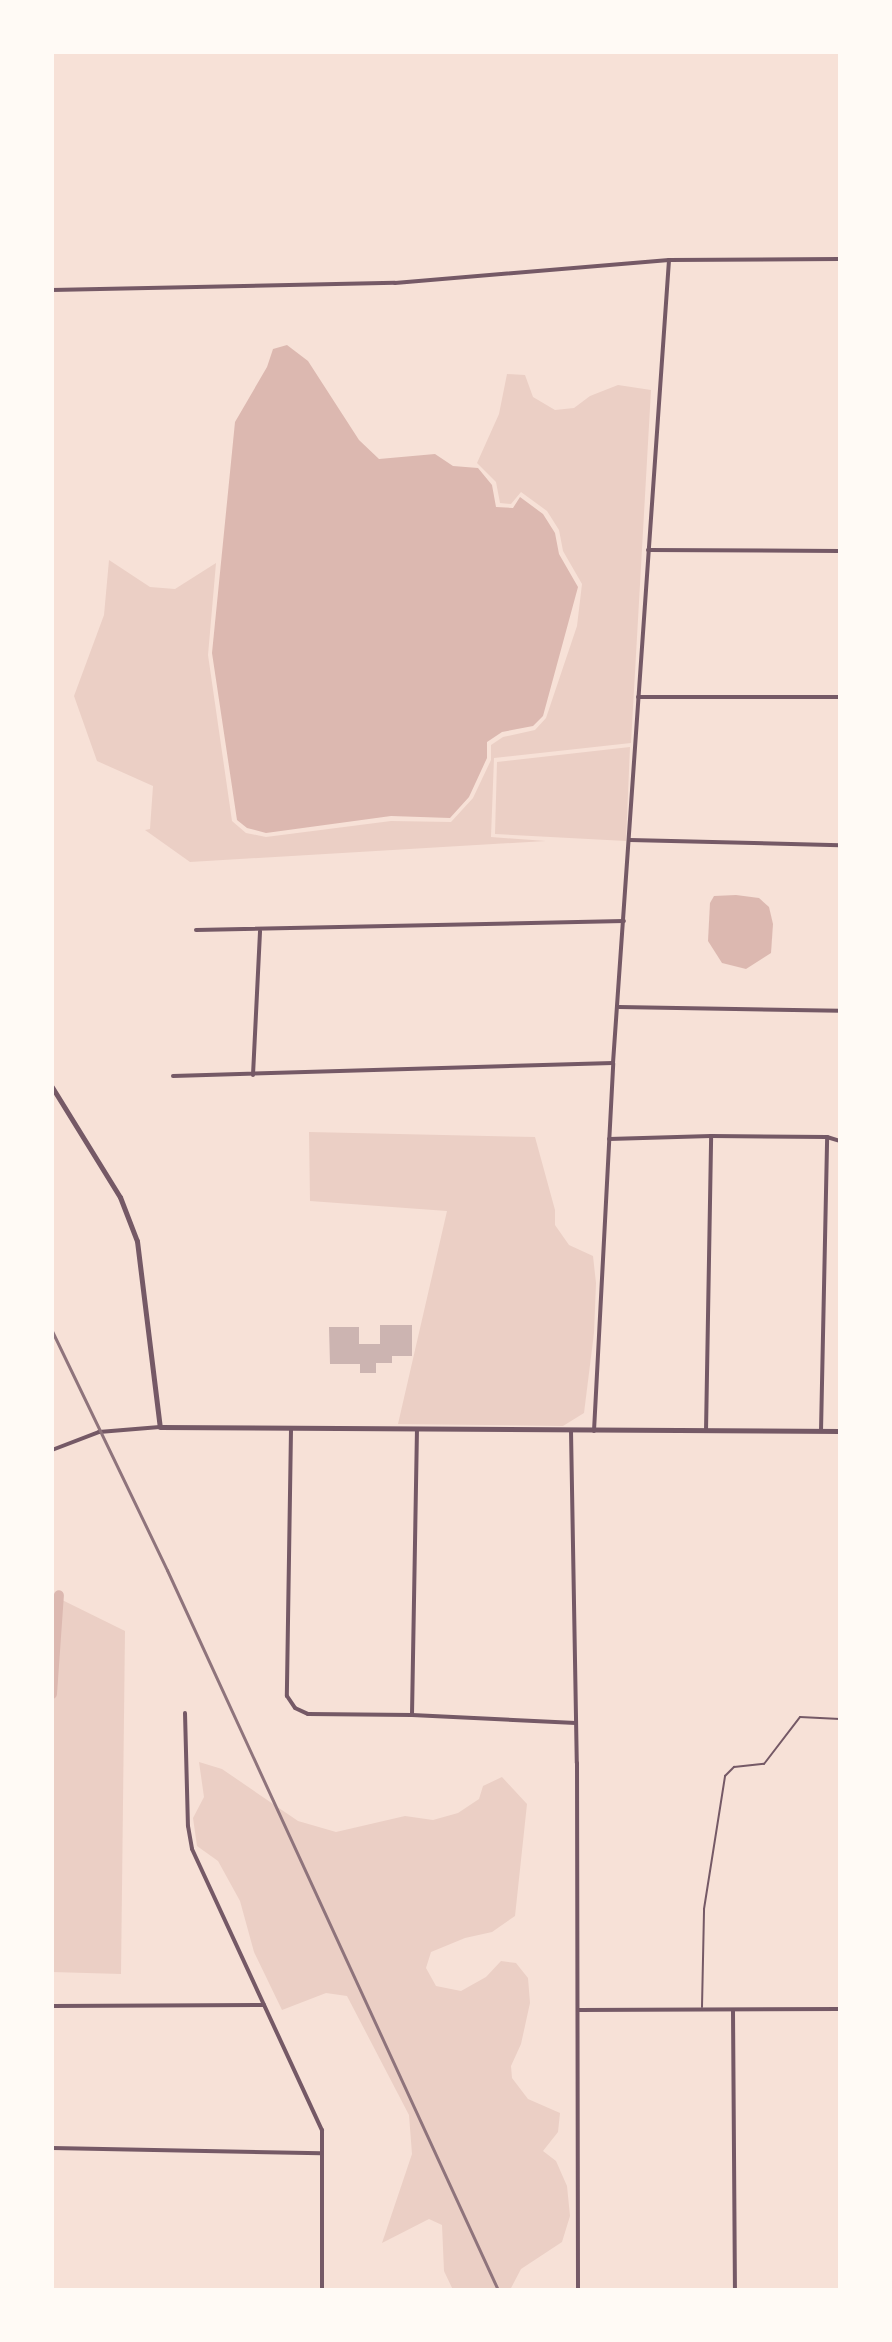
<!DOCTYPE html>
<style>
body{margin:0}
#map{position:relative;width:892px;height:2342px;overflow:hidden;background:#f7e1d7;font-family:Quicksand,sans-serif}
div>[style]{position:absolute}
.green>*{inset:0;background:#ebcfc5}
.water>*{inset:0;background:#dcb8b0}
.canal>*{height:10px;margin:-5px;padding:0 5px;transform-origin:5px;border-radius:5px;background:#dcb8b0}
.building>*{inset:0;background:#ccb4b1}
.service>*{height:2px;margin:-1px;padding:0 1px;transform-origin:1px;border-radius:1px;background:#755966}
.minor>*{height:4px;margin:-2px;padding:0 2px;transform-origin:2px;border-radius:2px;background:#755966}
.tertiary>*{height:5px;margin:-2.5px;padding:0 2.5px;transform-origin:2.5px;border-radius:2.5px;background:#755966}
.rail>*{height:3px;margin:-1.5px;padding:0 1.5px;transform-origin:1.5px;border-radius:1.5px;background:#8f747c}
span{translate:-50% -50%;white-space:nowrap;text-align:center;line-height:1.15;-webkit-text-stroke:8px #fffaf5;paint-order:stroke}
.frame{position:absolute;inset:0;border:54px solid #fffaf5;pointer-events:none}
</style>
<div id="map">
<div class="green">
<div style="clip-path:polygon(507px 374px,525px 375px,533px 397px,555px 410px,574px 408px,590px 396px,618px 385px,651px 390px,631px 743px,494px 758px,491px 837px,546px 841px,190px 862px,145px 830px,150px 829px,153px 786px,97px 761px,74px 696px,104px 615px,109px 560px,150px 587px,175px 589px,216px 563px,208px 655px,232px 821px,246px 833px,266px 837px,391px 821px,451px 822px,473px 798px,491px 760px,491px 745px,503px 737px,535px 730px,546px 718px,577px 626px,582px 584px,563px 551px,559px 530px,547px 511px,521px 492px,511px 504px,500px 503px,496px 482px,477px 463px,499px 414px)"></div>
<div style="clip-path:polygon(630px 747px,626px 841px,495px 834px,497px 762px)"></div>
<div style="clip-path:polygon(309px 1132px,535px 1137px,555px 1210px,555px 1225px,569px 1245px,593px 1256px,596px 1283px,594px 1333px,584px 1413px,563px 1426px,398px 1424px,447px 1211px,310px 1201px)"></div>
<div style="clip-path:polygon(52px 1595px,125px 1631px,121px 1974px,52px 1972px)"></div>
<div style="clip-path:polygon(199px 1762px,222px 1769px,298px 1821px,336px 1832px,405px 1816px,433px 1820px,458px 1813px,479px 1799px,483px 1786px,502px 1777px,527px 1804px,515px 1916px,492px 1932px,465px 1938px,431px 1952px,426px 1968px,436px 1986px,461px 1991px,486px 1977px,501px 1961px,516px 1963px,528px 1978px,530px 2003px,521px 2044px,511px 2066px,512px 2078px,528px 2099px,560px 2113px,558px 2132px,543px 2151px,556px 2161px,567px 2186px,570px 2216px,562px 2242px,521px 2269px,510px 2290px,453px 2290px,444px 2271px,442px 2225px,429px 2219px,382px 2243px,412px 2154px,409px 2115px,347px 1996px,326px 1993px,282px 2010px,254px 1952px,240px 1901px,218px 1861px,197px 1846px,193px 1818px,204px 1797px)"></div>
</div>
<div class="water">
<div style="clip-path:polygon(287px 345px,308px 361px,359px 440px,379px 459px,435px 454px,453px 466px,478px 468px,492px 485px,496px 507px,513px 508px,520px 497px,543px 514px,555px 533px,559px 554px,578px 587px,543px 716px,533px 726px,502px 732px,487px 742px,487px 758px,469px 797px,450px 818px,391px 816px,266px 833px,247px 828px,237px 820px,212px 653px,235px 422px,267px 367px,273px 349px)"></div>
<div style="clip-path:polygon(736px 895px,759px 898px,769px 907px,773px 924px,771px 953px,746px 969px,722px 963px,708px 941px,710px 903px,714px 896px)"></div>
</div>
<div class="canal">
<div style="left:52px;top:1694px;width:99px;rotate:-86deg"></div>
</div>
<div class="building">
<div style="clip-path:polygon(380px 1325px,412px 1325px,412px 1356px,392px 1356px,392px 1363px,376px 1363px,376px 1373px,360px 1373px,360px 1364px,330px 1364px,329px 1327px,359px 1327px,359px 1344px,380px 1344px)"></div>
</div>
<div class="service">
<div style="left:702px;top:2007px;width:98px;rotate:-88.8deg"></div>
<div style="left:704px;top:1909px;width:135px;rotate:-81deg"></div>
<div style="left:725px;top:1776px;width:13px;rotate:-45deg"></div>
<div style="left:734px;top:1767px;width:30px;rotate:-6deg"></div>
<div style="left:764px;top:1764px;width:59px;rotate:-52.5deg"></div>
<div style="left:800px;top:1717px;width:40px;rotate:2.9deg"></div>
</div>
<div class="minor">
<div style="left:52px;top:290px;width:343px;rotate:-1.2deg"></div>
<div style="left:395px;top:283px;width:275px;rotate:-4.8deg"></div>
<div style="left:669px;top:260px;width:171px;rotate:-0.3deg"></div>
<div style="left:648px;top:550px;width:192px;rotate:0.3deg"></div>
<div style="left:638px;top:697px;width:202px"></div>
<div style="left:630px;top:840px;width:210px;rotate:1.4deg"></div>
<div style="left:196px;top:930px;width:428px;rotate:-1.2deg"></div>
<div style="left:619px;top:1007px;width:221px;rotate:1deg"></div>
<div style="left:253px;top:1075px;width:144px;rotate:-87.2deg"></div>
<div style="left:173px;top:1076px;width:440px;rotate:-1.7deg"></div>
<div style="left:609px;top:1139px;width:102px;rotate:-1.7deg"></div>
<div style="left:711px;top:1136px;width:116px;rotate:0.5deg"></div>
<div style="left:827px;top:1137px;width:14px;rotate:17deg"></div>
<div style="left:291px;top:1430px;width:266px;rotate:90.9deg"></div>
<div style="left:287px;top:1696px;width:14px;rotate:56deg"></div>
<div style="left:295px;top:1708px;width:14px;rotate:25deg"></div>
<div style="left:308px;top:1714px;width:104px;rotate:0.6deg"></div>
<div style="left:412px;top:1715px;width:164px;rotate:2.8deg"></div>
<div style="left:571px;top:1431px;width:332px;rotate:89deg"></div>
<div style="left:577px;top:1763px;width:527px;rotate:89.89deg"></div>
<div style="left:594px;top:1431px;width:368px;rotate:-87deg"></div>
<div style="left:613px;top:1063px;width:805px;rotate:-86.01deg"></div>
<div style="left:706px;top:1431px;width:295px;rotate:-89deg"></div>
<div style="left:821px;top:1431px;width:294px;rotate:-88.8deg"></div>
<div style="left:52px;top:1450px;width:50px;rotate:-21deg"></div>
<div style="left:99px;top:1432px;width:61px;rotate:-4.7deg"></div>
<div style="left:185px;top:1713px;width:113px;rotate:88.5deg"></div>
<div style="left:188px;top:1826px;width:23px;rotate:80deg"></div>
<div style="left:192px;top:1849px;width:310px;rotate:65.2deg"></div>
<div style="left:322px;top:2130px;width:160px;rotate:90deg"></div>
<div style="left:412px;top:1715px;width:286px;rotate:-89deg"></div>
<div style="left:52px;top:2006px;width:212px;rotate:-0.3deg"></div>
<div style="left:578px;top:2010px;width:262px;rotate:-0.2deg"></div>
<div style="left:733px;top:2010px;width:280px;rotate:89.6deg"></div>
<div style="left:52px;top:2148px;width:269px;rotate:1.1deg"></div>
</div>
<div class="tertiary">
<div style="left:52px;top:1087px;width:129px;rotate:58.3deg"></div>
<div style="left:120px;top:1197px;width:47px;rotate:68.9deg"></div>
<div style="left:137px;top:1241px;width:187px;rotate:83deg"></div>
<div style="left:160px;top:1427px;width:680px;rotate:0.34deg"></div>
</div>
<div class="rail">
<div style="left:52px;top:1331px;width:265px;rotate:64.3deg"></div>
<div style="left:167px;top:1570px;width:792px;rotate:65.31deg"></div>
</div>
<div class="frame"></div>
</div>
